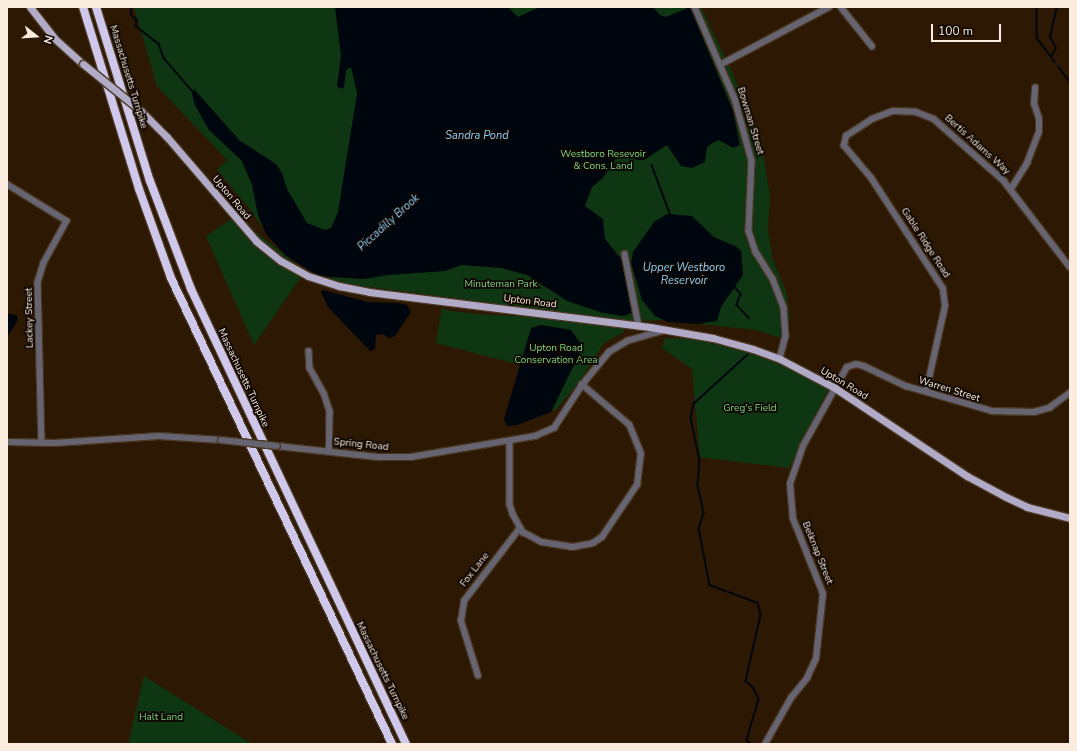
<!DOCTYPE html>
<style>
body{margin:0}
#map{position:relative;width:1077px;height:751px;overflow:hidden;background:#2d1903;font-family:"Nunito Sans",sans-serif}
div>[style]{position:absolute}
.green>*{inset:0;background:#0e3612}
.water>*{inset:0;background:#00060d}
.stream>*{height:1.5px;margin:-0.75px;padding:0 0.75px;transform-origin:0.75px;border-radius:0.75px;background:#00060d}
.roads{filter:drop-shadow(1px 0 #4a3722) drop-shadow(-1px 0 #4a3722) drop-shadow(0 1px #4a3722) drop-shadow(0 -1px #4a3722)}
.minor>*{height:5.5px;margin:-2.75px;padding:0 2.75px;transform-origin:2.75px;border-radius:2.75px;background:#676472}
.major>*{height:7px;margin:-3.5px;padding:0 3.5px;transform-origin:3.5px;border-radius:3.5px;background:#b2abc8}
.highway>*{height:8px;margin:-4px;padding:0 4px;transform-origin:4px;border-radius:4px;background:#cfc8ea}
.bridges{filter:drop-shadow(1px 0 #4a3722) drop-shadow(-1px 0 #4a3722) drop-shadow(0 1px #4a3722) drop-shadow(0 -1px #4a3722)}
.minor-bridge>*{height:5.5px;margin:-2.75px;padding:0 2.75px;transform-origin:2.75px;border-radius:2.75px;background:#676472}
.major-bridge>*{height:7px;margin:-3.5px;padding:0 3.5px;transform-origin:3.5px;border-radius:3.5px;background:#b2abc8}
span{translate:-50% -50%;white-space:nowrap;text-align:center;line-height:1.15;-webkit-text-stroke:3.5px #0f0601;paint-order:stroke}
.street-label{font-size:10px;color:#faecdf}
.park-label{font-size:10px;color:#7bd781}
.water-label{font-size:11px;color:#8cd0f8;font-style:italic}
.frame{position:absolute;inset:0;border:8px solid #faecdf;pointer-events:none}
.north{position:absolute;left:16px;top:16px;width:40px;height:40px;-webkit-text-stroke:3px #0f0601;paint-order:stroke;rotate:107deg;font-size:11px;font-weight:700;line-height:16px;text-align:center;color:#faecdf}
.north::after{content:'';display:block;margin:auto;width:14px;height:18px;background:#faecdf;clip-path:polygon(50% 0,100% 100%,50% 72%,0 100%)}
.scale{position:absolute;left:931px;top:24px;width:70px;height:18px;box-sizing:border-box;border:2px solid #faecdf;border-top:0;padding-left:5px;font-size:12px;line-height:14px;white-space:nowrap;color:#faecdf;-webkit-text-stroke:3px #0f0601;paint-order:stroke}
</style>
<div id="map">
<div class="green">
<div style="clip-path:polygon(134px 7px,701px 7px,733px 74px,762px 145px,770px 197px,768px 229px,772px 258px,786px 291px,790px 316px,784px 339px,756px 330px,700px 324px,663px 320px,615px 322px,623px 323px,624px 332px,604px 343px,580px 381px,555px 411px,521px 365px,436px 343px,442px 307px,445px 310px,475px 314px,612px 321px,590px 316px,340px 283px,326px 277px,364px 279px,274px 243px,249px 208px,217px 170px,227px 160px,157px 86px)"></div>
<div style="clip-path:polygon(239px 214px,257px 233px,305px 271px,254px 345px,206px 236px)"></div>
<div style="clip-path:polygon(665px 338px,693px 339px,757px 354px,829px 388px,789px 468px,700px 457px,692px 369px,662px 348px)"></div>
<div style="clip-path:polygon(144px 676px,252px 744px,128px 744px)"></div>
</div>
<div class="water">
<div style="clip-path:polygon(335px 7px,508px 7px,518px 17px,540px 7px,653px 7px,660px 15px,666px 17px,690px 7px,733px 111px,740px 145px,733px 148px,719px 140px,714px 142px,707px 147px,705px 162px,692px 168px,681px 166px,667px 145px,644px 160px,637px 160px,621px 151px,603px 178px,592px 187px,585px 206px,603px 219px,605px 239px,622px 260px,626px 272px,635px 306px,632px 313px,624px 316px,603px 313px,567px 301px,527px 275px,502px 268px,461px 265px,445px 271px,388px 275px,364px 279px,318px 276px,285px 255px,266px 234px,258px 215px,252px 185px,242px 161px,209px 130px,195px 105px,192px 94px,194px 89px,239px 140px,276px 164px,282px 173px,287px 189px,307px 223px,325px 230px,331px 228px,338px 212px,357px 93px,351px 67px,346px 70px,344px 87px,341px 89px,337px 86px,341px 56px)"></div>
<div style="clip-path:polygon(667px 214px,692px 216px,714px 237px,737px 247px,741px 251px,743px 275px,721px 307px,717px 321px,698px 324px,668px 322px,655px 316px,642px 300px,631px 263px,633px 252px,654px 222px)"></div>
<div style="clip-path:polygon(323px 290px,367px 302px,398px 303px,407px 305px,411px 312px,395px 336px,389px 338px,383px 334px,376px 335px,375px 349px,370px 351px,328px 307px,321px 292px)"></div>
<div style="clip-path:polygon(7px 313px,18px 316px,17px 322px,7px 337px)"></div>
<div style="clip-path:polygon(541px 325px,571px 330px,581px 344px,579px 355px,551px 412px,517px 425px,507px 426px,504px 419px,531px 328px)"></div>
</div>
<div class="stream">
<div style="left:131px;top:7px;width:8px;rotate:83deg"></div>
<div style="left:132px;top:15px;width:7px;rotate:45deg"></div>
<div style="left:137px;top:20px;width:6px;rotate:99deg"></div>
<div style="left:136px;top:26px;width:29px;rotate:38deg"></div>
<div style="left:159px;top:44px;width:15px;rotate:70deg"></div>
<div style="left:164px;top:58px;width:46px;rotate:49.4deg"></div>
<div style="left:1037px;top:7px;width:31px;rotate:90deg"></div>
<div style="left:1037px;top:38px;width:30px;rotate:53deg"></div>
<div style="left:1051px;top:57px;width:10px;rotate:-61deg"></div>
<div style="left:1056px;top:48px;width:13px;rotate:-119deg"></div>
<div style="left:1050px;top:37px;width:31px;rotate:-77deg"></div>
<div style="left:1058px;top:66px;width:20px;rotate:53deg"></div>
<div style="left:652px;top:165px;width:54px;rotate:69.6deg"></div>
<div style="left:734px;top:286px;width:11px;rotate:49deg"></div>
<div style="left:741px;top:294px;width:12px;rotate:110deg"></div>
<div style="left:737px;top:305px;width:18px;rotate:47deg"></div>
<div style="left:748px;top:355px;width:73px;rotate:137.8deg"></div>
<div style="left:694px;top:404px;width:14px;rotate:102deg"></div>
<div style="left:691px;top:418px;width:44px;rotate:78.2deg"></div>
<div style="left:700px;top:461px;width:24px;rotate:95deg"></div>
<div style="left:698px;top:485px;width:29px;rotate:78deg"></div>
<div style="left:704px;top:513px;width:17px;rotate:107deg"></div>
<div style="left:699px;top:529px;width:57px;rotate:78.9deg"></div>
<div style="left:710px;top:585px;width:51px;rotate:20.6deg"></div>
<div style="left:758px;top:603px;width:12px;rotate:76deg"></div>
<div style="left:761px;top:615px;width:68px;rotate:102.8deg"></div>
<div style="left:746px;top:681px;width:9px;rotate:41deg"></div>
<div style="left:753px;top:687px;width:13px;rotate:63deg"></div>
<div style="left:759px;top:699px;width:43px;rotate:106.3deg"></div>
<div style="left:747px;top:740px;width:6px;rotate:45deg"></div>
</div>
<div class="roads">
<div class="minor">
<div style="left:695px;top:7px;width:100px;rotate:66.5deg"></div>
<div style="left:735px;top:99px;width:64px;rotate:74.7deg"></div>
<div style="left:752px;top:161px;width:70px;rotate:92.5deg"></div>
<div style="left:749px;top:231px;width:22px;rotate:72deg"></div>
<div style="left:756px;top:252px;width:32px;rotate:58deg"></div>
<div style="left:773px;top:279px;width:31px;rotate:69deg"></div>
<div style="left:784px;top:308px;width:28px;rotate:86deg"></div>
<div style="left:786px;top:336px;width:24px;rotate:105deg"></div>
<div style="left:841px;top:7px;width:50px;rotate:51.5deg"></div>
<div style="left:720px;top:65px;width:123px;rotate:-28deg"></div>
<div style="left:7px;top:184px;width:70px;rotate:31.7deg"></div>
<div style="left:67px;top:221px;width:48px;rotate:118.7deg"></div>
<div style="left:44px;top:263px;width:21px;rotate:107deg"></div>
<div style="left:38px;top:283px;width:160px;rotate:88.6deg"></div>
<div style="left:1011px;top:189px;width:31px;rotate:-58deg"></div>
<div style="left:1027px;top:163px;width:33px;rotate:-69deg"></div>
<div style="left:1039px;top:132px;width:13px;rotate:-90deg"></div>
<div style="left:1039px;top:119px;width:16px;rotate:-108deg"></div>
<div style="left:1034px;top:104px;width:16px;rotate:-86deg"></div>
<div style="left:625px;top:254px;width:73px;rotate:79deg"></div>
<div style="left:309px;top:351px;width:17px;rotate:87deg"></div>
<div style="left:310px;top:368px;width:29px;rotate:61deg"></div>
<div style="left:324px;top:393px;width:20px;rotate:72deg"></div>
<div style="left:330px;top:412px;width:39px;rotate:91deg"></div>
<div style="left:926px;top:392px;width:88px;rotate:-77.5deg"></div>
<div style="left:945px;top:306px;width:17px;rotate:-97deg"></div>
<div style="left:943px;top:289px;width:132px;rotate:-123deg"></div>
<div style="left:871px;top:178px;width:42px;rotate:-130.2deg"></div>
<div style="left:844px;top:146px;width:10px;rotate:-79deg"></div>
<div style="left:846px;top:136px;width:31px;rotate:-33deg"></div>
<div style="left:872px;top:119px;width:22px;rotate:-21deg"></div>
<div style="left:893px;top:111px;width:23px;rotate:2deg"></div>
<div style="left:916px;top:112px;width:19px;rotate:21deg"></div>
<div style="left:934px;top:119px;width:94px;rotate:41.5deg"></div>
<div style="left:1004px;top:181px;width:108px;rotate:52.5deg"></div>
<div style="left:510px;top:441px;width:63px;rotate:90deg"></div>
<div style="left:510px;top:504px;width:10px;rotate:73deg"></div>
<div style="left:513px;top:514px;width:21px;rotate:61deg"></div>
<div style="left:523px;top:532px;width:21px;rotate:28deg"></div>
<div style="left:542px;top:542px;width:31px;rotate:9deg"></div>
<div style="left:573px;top:547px;width:20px;rotate:-11deg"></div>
<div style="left:593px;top:543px;width:11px;rotate:-34deg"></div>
<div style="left:602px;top:537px;width:63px;rotate:-56.1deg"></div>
<div style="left:637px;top:485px;width:31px;rotate:-83deg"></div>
<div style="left:641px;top:454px;width:31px;rotate:-112deg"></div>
<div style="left:629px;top:425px;width:62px;rotate:-139.6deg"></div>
<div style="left:7px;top:442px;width:48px;rotate:1.2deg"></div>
<div style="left:55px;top:443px;width:104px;rotate:-3.9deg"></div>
<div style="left:159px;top:436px;width:62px;rotate:3.7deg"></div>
<div style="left:277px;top:446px;width:103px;rotate:6.2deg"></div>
<div style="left:379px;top:457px;width:32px"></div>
<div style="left:411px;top:457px;width:126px;rotate:-9.6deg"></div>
<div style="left:535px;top:436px;width:21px;rotate:-23deg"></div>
<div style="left:554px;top:428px;width:51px;rotate:-56.9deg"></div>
<div style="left:582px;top:385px;width:43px;rotate:-50.7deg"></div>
<div style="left:609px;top:352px;width:21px;rotate:-31deg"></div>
<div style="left:627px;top:341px;width:36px;rotate:-16deg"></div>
<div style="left:478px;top:676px;width:58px;rotate:-107.2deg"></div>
<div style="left:461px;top:621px;width:20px;rotate:-81deg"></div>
<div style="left:464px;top:601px;width:92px;rotate:-52.5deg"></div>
<div style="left:765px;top:744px;width:53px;rotate:-60.5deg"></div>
<div style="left:791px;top:698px;width:26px;rotate:-51deg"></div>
<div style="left:807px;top:678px;width:21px;rotate:-65deg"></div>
<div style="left:816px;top:659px;width:65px;rotate:-83.9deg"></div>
<div style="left:823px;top:594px;width:81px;rotate:-111.8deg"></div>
<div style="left:793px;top:519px;width:35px;rotate:-95deg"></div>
<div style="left:790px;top:484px;width:40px;rotate:-71.1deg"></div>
<div style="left:803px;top:446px;width:90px;rotate:-60.9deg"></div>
<div style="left:847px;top:367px;width:9px;rotate:-18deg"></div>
<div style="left:856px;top:364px;width:8px;rotate:14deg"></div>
<div style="left:864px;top:366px;width:47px;rotate:25.5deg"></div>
<div style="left:906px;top:386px;width:90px;rotate:16.2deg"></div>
<div style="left:992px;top:411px;width:42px;rotate:1.4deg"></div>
<div style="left:1034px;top:412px;width:16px;rotate:-15deg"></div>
<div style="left:1049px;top:408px;width:26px;rotate:-36deg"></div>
</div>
<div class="major">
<div style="left:30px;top:7px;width:39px;rotate:52deg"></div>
<div style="left:54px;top:38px;width:39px;rotate:42deg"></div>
<div style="left:141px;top:111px;width:37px;rotate:45deg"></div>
<div style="left:167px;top:137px;width:137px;rotate:49.4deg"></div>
<div style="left:256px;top:241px;width:32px;rotate:39deg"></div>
<div style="left:281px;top:261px;width:31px;rotate:29deg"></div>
<div style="left:308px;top:276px;width:33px;rotate:18deg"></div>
<div style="left:339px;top:286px;width:31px;rotate:11deg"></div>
<div style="left:369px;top:292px;width:283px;rotate:7.1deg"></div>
<div style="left:650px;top:327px;width:64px;rotate:9.9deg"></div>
<div style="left:713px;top:338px;width:41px;rotate:15.4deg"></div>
<div style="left:753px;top:349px;width:29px;rotate:20deg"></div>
<div style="left:780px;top:359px;width:62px;rotate:27.8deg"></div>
<div style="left:835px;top:388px;width:159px;rotate:33.7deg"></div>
<div style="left:967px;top:476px;width:44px;rotate:28.3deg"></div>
<div style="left:1006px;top:497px;width:23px;rotate:25deg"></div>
<div style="left:1027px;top:507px;width:44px;rotate:14.3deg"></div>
</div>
<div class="highway">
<div style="left:83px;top:7px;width:190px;rotate:72.9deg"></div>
<div style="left:139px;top:189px;width:95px;rotate:70.2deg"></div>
<div style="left:171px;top:278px;width:516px;rotate:64.63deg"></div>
<div style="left:96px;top:7px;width:182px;rotate:72.8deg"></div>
<div style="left:150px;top:181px;width:116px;rotate:69.2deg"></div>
<div style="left:191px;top:289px;width:503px;rotate:64.71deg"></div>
</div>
</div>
<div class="bridges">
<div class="minor-bridge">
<div style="left:221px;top:440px;width:56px;rotate:6.1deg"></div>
</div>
<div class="major-bridge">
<div style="left:83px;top:64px;width:75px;rotate:39deg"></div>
</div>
</div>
<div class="street-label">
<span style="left:128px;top:77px;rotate:73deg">Massachusetts Turnpike</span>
<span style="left:750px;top:121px;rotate:73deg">Bowman Street</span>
<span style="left:977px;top:145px;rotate:42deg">Bertis Adams Way</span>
<span style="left:231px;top:198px;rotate:50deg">Upton Road</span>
<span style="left:925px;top:243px;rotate:57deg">Gable Ridge Road</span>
<span style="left:530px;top:302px;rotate:7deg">Upton Road</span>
<span style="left:30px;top:318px;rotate:-91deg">Lackey Street</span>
<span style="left:243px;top:378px;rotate:65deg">Massachusetts Turnpike</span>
<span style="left:844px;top:384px;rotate:31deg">Upton Road</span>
<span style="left:949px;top:390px;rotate:17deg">Warren Street</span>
<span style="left:361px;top:445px;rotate:6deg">Spring Road</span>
<span style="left:817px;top:553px;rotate:68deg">Belknap Street</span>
<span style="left:475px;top:570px;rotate:-52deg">Fox Lane</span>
<span style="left:382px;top:671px;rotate:64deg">Massachusetts Turnpike</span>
</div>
<div class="park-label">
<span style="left:603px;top:160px">Westboro Resevoir<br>&amp; Cons. Land</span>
<span style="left:501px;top:285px">Minuteman Park</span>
<span style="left:556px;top:354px">Upton Road<br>Conservation Area</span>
<span style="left:750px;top:409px">Greg's Field</span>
<span style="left:161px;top:718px">Halt Land</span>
</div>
<div class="water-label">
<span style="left:477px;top:136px">Sandra Pond</span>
<span style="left:389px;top:223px;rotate:-42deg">Piccadilly Brook</span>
<span style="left:684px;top:275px">Upper Westboro<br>Reservoir</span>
</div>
<div class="frame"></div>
<div class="north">N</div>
<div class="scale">100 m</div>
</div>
